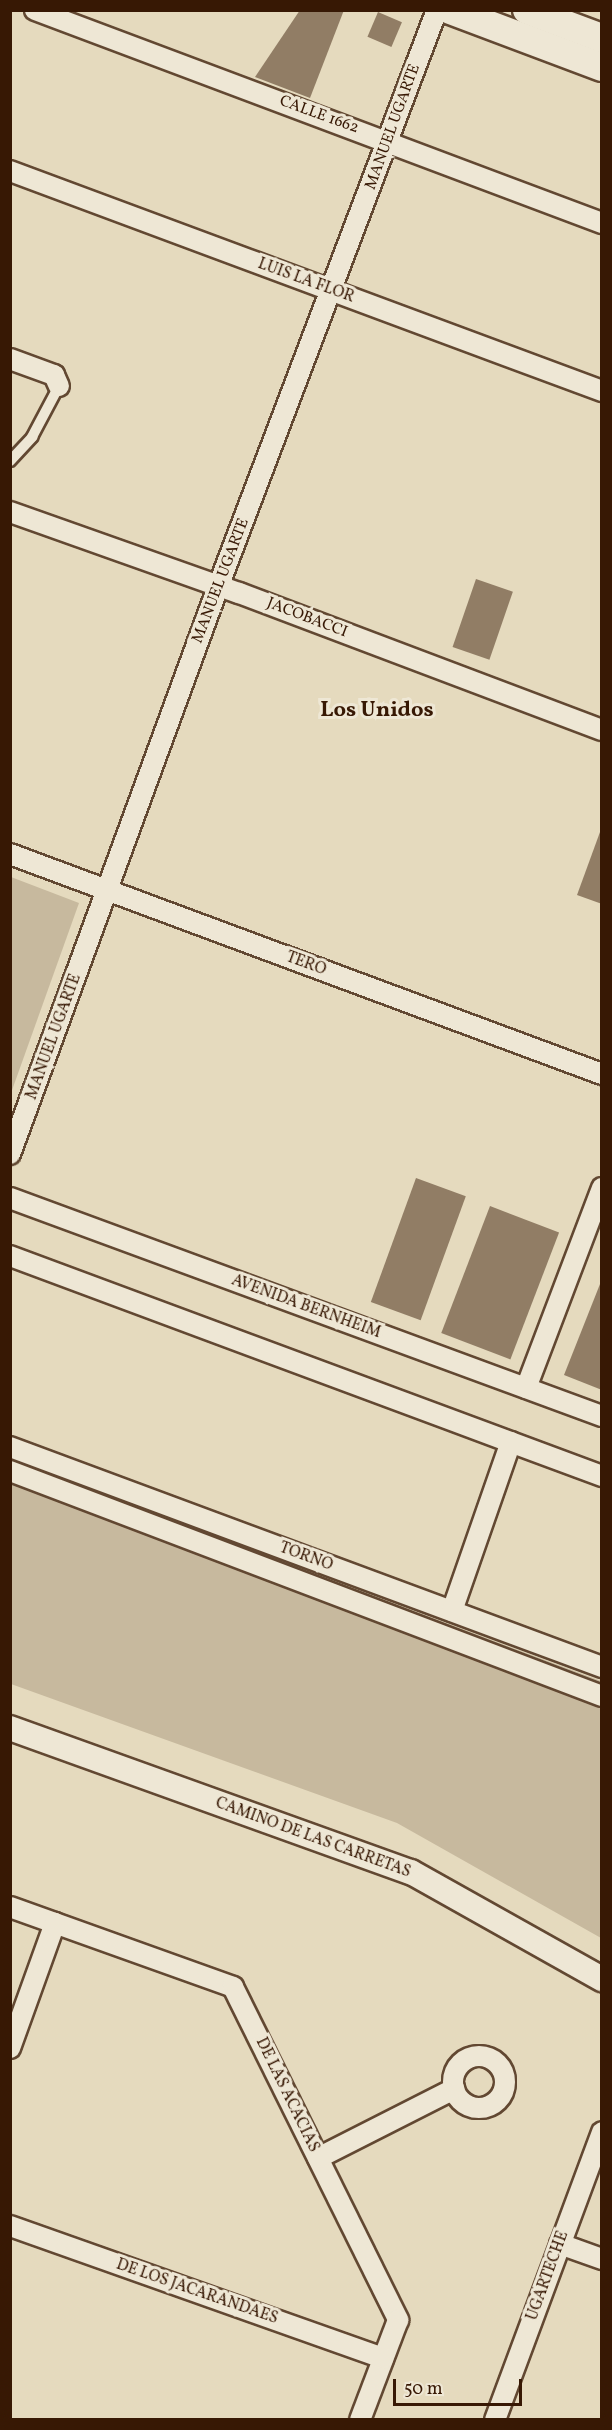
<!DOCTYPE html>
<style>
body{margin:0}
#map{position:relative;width:612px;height:2430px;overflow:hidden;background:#e5dabe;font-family:Vollkorn,serif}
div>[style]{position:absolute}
.green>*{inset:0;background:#c7b99e}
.building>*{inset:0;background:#917d65;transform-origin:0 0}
.roads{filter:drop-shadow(2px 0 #624832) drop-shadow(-2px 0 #624832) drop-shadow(0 2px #624832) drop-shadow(0 -2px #624832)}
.service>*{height:10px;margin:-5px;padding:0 5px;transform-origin:5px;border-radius:5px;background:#eee7d5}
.minor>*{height:20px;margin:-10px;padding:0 10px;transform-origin:10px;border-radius:10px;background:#eee7d5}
.minor>.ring{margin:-10px;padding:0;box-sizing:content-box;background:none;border:20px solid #eee7d5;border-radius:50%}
.tertiary>*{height:24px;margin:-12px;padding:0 12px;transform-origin:12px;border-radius:12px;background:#eee7d5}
.secondary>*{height:28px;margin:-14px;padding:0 14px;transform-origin:14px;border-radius:14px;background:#eee7d5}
span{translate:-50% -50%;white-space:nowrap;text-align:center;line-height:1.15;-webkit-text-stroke:6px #eee7d5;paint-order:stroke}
.street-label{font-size:16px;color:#371804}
.district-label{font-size:22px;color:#371804;font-weight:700}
.frame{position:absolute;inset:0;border:12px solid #371804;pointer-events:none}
.scale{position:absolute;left:393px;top:2379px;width:129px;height:27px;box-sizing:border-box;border:3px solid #371804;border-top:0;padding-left:8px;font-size:18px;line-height:21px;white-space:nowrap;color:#371804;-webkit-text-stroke:4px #eee7d5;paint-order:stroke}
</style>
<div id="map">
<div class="green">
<div style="clip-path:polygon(11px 877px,79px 903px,11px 1093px)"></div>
<div style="clip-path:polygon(11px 1460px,601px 1681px,601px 1938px,397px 1823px,11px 1684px)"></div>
</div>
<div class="building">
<div style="clip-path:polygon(300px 10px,344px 10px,310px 98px,255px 77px)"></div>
<div style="left:378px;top:12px;width:26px;height:27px;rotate:23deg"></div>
<div style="left:476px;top:579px;width:39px;height:72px;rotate:19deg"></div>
<div style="clip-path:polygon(600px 832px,602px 832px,602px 904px,577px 895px)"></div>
<div style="left:416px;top:1178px;width:53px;height:132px;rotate:20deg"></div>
<div style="left:490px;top:1206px;width:74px;height:136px;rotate:21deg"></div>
<div style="clip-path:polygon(602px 1279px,602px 1390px,564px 1375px)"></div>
</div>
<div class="roads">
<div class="service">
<div style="left:10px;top:461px;width:33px;rotate:-47deg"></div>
<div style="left:32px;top:437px;width:58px;rotate:-62.1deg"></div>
</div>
<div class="minor">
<div style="left:35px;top:10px;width:606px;rotate:20.59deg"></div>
<div style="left:10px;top:171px;width:632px;rotate:20.39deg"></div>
<div style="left:10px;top:359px;width:47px;rotate:20deg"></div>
<div style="left:54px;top:375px;width:12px;rotate:66deg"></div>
<div style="left:10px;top:512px;width:243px;rotate:19.5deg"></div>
<div style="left:239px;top:593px;width:388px;rotate:20.7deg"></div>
<div style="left:10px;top:854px;width:632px;rotate:20.39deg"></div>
<div style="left:10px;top:1154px;width:604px;rotate:-69.85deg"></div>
<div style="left:218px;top:587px;width:617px;rotate:-69.22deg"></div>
<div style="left:10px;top:1198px;width:631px;rotate:20.22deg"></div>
<div style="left:10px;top:1256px;width:632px;rotate:20.39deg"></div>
<div style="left:526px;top:1388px;width:214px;rotate:-69.2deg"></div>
<div style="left:10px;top:1447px;width:632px;rotate:20.39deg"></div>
<div style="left:10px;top:1471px;width:633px;rotate:20.81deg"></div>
<div style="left:452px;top:1611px;width:179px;rotate:-70.8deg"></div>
<div style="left:10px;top:1907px;width:237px;rotate:19.7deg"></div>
<div style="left:233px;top:1987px;width:372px;rotate:63.6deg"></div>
<div style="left:398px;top:2320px;width:107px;rotate:110.8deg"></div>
<div style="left:10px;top:2048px;width:133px;rotate:-70.2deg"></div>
<div class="ring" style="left:453px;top:2056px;width:32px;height:32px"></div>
<div style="left:318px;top:2158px;width:153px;rotate:-26.9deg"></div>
<div style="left:10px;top:2226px;width:396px;rotate:19.5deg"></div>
<div style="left:560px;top:2244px;width:45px;rotate:19.7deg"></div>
<div style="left:495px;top:2420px;width:307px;rotate:-69.6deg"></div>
</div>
<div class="tertiary">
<div style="left:10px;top:1728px;width:426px;rotate:19.8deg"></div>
<div style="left:411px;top:1872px;width:219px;rotate:29.3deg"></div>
</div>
<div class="secondary">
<div style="left:450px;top:10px;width:162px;rotate:20.6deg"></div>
<div style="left:527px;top:10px;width:80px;rotate:20.5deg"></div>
</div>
</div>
<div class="street-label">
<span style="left:319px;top:115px;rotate:20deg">CALLE 1662</span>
<span style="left:393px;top:127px;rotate:-70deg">MANUEL UGARTE</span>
<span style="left:306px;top:281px;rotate:20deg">LUIS LA FLOR</span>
<span style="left:221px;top:581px;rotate:-69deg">MANUEL UGARTE</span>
<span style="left:307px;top:618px;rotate:21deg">JACOBACCI</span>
<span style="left:306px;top:964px;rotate:20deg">TERO</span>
<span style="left:54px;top:1037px;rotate:-70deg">MANUEL UGARTE</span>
<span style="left:306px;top:1307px;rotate:20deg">AVENIDA BERNHEIM</span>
<span style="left:306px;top:1557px;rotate:20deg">TORNO</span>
<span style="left:313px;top:1838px;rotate:20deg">CAMINO DE LAS CARRETAS</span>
<span style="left:287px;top:2095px;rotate:64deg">DE LAS ACACIAS</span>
<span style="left:548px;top:2276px;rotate:-70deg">UGARTECHE</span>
<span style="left:197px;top:2292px;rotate:19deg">DE LOS JACARANDAES</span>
</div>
<div class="district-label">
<span style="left:377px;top:711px">Los Unidos</span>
</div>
<div class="frame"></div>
<div class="scale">50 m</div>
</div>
